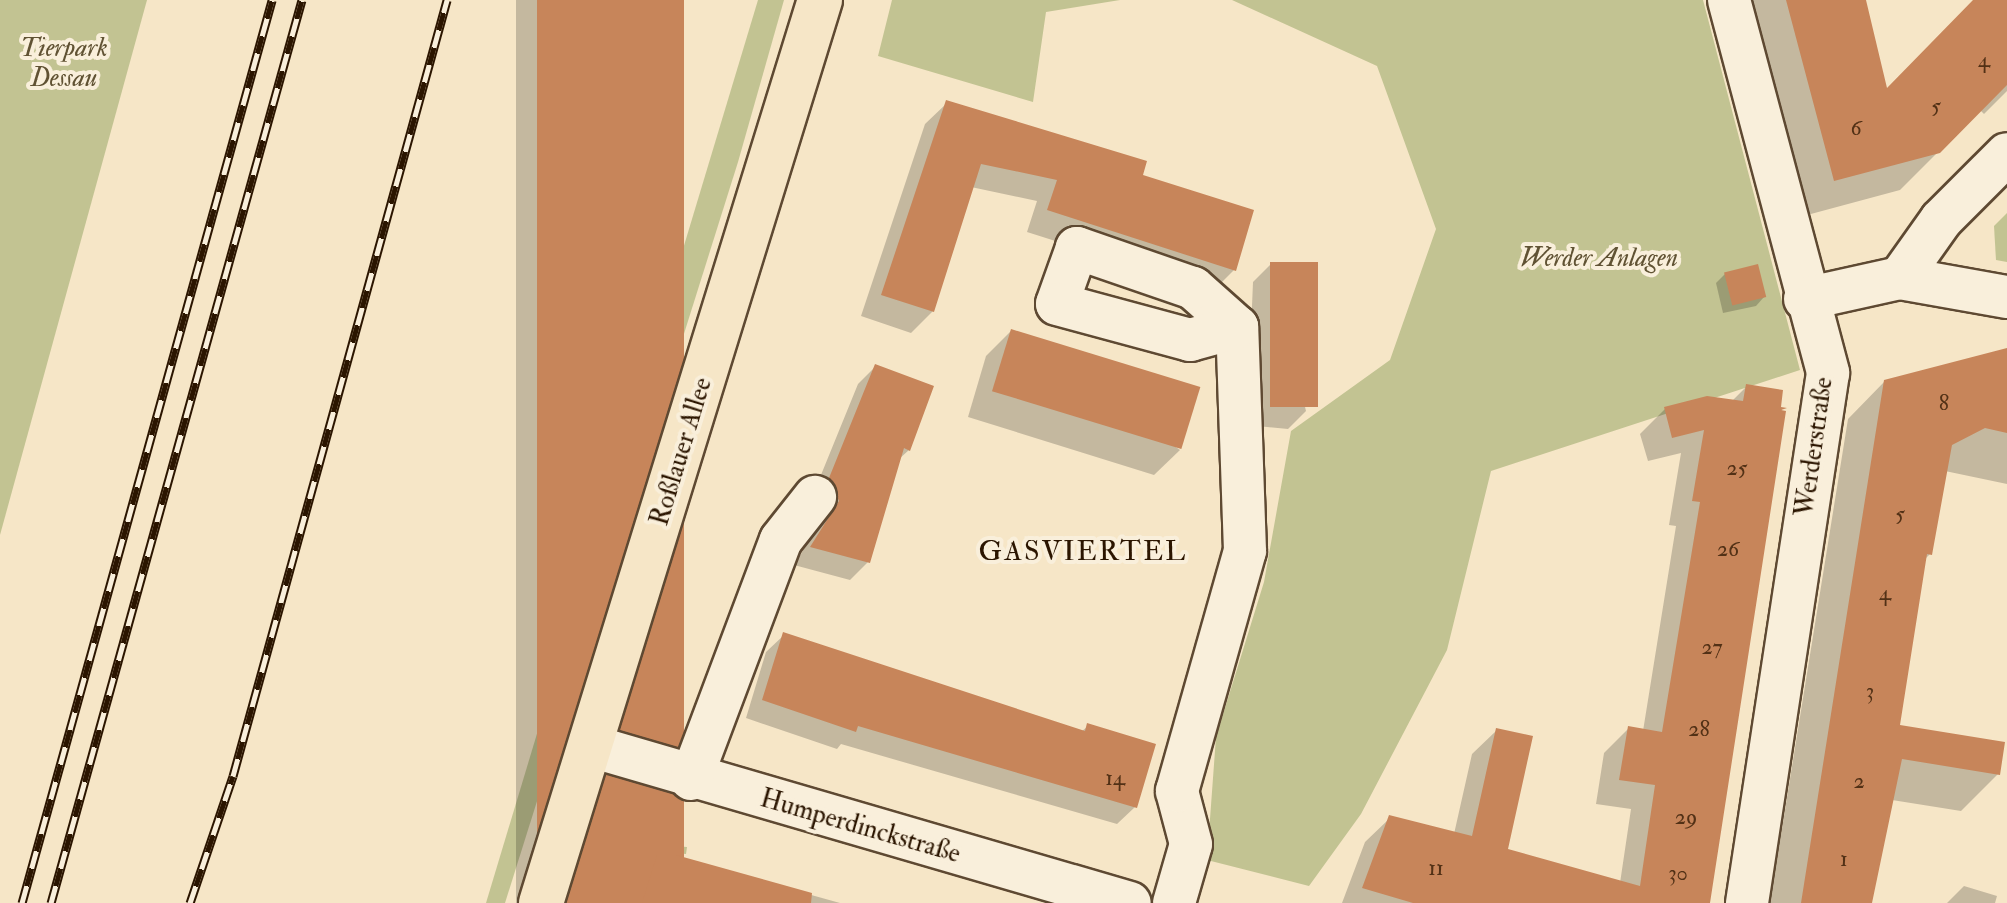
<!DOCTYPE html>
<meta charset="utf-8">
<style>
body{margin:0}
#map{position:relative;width:2007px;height:903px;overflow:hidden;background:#f6e6c7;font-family:"IM FELL Double Pica",serif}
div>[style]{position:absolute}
.green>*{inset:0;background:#c2c392}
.shadow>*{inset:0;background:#0003;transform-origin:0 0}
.building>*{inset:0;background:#c7855a;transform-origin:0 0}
.roads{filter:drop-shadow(2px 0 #5e4932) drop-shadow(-2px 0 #5e4932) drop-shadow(0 2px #5e4932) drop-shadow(0 -2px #5e4932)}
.minor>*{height:42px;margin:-21px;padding:0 21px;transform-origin:21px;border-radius:21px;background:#f9efdb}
.major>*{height:44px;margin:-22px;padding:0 22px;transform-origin:22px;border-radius:22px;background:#f6e6c7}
.rail>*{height:9px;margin-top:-4.5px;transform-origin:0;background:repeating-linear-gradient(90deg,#f9efdb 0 18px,#2b1500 0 36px);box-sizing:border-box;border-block:2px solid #2b1500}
span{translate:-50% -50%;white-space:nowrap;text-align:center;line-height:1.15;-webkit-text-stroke:8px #f9efdb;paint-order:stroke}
.number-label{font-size:22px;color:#523116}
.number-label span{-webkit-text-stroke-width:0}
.park-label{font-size:26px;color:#605233;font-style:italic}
.street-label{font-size:26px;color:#2b1500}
.neighbourhood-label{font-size:28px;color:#2b1500;letter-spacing:2px}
</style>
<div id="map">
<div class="green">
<div style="clip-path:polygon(0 0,147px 0,0 535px)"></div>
<div style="clip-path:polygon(758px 0,784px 0,738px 162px,505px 903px,486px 903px)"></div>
<div style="clip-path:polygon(892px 0,1120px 0,1046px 12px,1033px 102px,878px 56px)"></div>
<div style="clip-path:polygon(1232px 0,1703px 0,1800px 370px,1491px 471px,1447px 650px,1361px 814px,1309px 886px,1207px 860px,1216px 737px,1264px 582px,1291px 431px,1390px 360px,1436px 229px,1377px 66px)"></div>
<div style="clip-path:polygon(2007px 213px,2007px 262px,1996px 260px,1994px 226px)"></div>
<div style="clip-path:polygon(649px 844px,687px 847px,686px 854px,656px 851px,639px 903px,615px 903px,631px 852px)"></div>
</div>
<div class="shadow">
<div style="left:516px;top:0;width:165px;height:938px"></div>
<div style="clip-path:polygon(1739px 0,1862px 0,1886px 92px,1975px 0,2007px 0,2007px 91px,1984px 114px,1980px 110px,1900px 190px,1796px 218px)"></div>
<div style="clip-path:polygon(947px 103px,1140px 176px,1234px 270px,1213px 291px,1027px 232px,1037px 201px,971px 187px,933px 311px,911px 333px,861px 316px,925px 124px)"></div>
<div style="clip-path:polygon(1271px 264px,1306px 411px,1288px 429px,1247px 425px,1253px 282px)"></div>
<div style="clip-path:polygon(1725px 274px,1764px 297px,1756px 306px,1723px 313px,1716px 283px)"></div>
<div style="clip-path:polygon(1011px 331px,1180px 450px,1154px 475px,968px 417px,986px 356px)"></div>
<div style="clip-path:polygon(2007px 351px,2007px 484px,1945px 471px,1930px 554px,1924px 560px,1898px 726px,1998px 774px,1961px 811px,1892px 800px,1871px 903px,1770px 903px,1848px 419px,1885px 381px)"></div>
<div style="clip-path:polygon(875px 367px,909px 450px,899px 459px,868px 562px,850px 580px,794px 565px,822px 520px,812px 497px,858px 384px)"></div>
<div style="clip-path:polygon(1746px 387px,1782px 409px,1708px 903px,1342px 903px,1365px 842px,1390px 818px,1454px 834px,1472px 754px,1497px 730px,1505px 851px,1620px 883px,1631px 809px,1596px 804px,1604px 753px,1629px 728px,1643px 731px,1676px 526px,1669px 525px,1681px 453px,1648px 461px,1640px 434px,1665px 409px,1732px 401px)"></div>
<div style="clip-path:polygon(784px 635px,1081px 732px,1088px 726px,1135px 807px,1117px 824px,841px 744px,837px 749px,746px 718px,766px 652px)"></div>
<div style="clip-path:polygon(658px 857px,675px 857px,840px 903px,631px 903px,640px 875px)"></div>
<div style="clip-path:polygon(1964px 886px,1997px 896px,1995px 903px,1947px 903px)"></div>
</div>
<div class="building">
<div style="left:537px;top:0;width:147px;height:938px"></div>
<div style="clip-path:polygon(1786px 0,1866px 0,1887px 88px,1973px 0,2007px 0,2007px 85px,1940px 153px,1834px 181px)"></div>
<div style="clip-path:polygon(946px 100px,1147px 161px,1143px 175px,1254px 210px,1236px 271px,1047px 210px,1057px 180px,981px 164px,934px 312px,881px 295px)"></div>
<div style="left:1270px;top:262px;width:48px;height:145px"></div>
<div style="left:1758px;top:264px;width:34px;height:35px;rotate:76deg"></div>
<div style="left:1011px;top:329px;width:198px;height:65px;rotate:17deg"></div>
<div style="clip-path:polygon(2007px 348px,2007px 433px,1985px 428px,1952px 445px,1932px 555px,1927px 554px,1900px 725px,2005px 742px,2000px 775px,1902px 759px,1872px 903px,1801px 903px,1884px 380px)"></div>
<div style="clip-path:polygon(875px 364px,934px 386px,910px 451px,904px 448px,870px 563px,810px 547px,839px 501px,829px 478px)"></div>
<div style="clip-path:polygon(1746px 384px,1783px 390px,1781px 407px,1787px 408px,1781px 410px,1786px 411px,1710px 903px,1413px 903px,1362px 888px,1389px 815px,1472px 836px,1496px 728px,1533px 736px,1508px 849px,1640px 886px,1655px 785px,1619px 780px,1628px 726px,1662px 732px,1700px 502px,1692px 501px,1704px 430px,1672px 438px,1664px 407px,1707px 396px,1743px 401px)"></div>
<div style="clip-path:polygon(783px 632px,1085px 731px,1087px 723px,1156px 744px,1137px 808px,858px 726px,856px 732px,762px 700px)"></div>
<div style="clip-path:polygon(657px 855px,676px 855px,812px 893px,811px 903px,642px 903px)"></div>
</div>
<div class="roads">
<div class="minor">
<div style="left:1729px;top:0;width:386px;rotate:75.1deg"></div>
<div style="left:1828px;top:373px;width:536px;rotate:98.69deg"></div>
<div style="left:1900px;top:278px;width:71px;rotate:-54.7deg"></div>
<div style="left:1941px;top:220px;width:93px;rotate:-45deg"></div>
<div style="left:1805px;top:299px;width:97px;rotate:-12.5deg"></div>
<div style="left:1900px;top:278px;width:109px;rotate:10.1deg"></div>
<div style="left:591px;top:746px;width:561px;rotate:16.24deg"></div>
<div style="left:691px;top:779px;width:255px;rotate:-69.4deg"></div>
<div style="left:781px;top:540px;width:55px;rotate:-51.7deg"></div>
<div style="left:1174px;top:903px;width:61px;rotate:-73.9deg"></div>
<div style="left:1191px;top:844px;width:55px;rotate:-104.8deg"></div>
<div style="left:1177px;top:791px;width:249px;rotate:-74.2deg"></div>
<div style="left:1245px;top:551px;width:224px;rotate:-92deg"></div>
<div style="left:1237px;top:327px;width:59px;rotate:-138.4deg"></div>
<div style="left:1193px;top:288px;width:123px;rotate:-161deg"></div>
<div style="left:1077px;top:248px;width:59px;rotate:109.7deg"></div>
<div style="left:1057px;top:304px;width:138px;rotate:15.1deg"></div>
<div style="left:1190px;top:340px;width:49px;rotate:-15.5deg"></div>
</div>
<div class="major">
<div style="left:541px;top:903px;width:945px;rotate:-72.83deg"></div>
</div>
</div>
<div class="rail">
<div style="left:22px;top:903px;width:937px;rotate:-74.52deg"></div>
<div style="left:51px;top:903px;width:937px;rotate:-74.47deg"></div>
<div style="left:190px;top:903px;width:134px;rotate:-71.3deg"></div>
<div style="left:233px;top:776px;width:805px;rotate:-74.58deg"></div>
</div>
<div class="number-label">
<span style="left:1984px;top:61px">4</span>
<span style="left:1936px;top:107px">5</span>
<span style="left:1856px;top:129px">6</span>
<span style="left:1944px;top:404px">8</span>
<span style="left:1737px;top:469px">25</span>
<span style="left:1900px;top:515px">5</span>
<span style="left:1728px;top:550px">26</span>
<span style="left:1885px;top:594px">4</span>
<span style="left:1712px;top:648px">27</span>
<span style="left:1870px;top:692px">3</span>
<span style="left:1699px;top:730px">28</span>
<span style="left:1115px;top:779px">14</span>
<span style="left:1859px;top:782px">2</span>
<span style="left:1686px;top:818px">29</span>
<span style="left:1844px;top:860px">1</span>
<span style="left:1436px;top:869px">11</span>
<span style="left:1678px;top:874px">30</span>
</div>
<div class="park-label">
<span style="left:64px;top:64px">Tierpark<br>Dessau</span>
<span style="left:1599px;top:259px">Werder Anlagen</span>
</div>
<div class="street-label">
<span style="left:1815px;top:447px;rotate:-82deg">Werderstraße</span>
<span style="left:682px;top:452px;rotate:-73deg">Roßlauer Allee</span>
<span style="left:860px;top:827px;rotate:16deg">Humperdinckstraße</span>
</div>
<div class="neighbourhood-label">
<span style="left:1083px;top:552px">GASVIERTEL</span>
</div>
</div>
